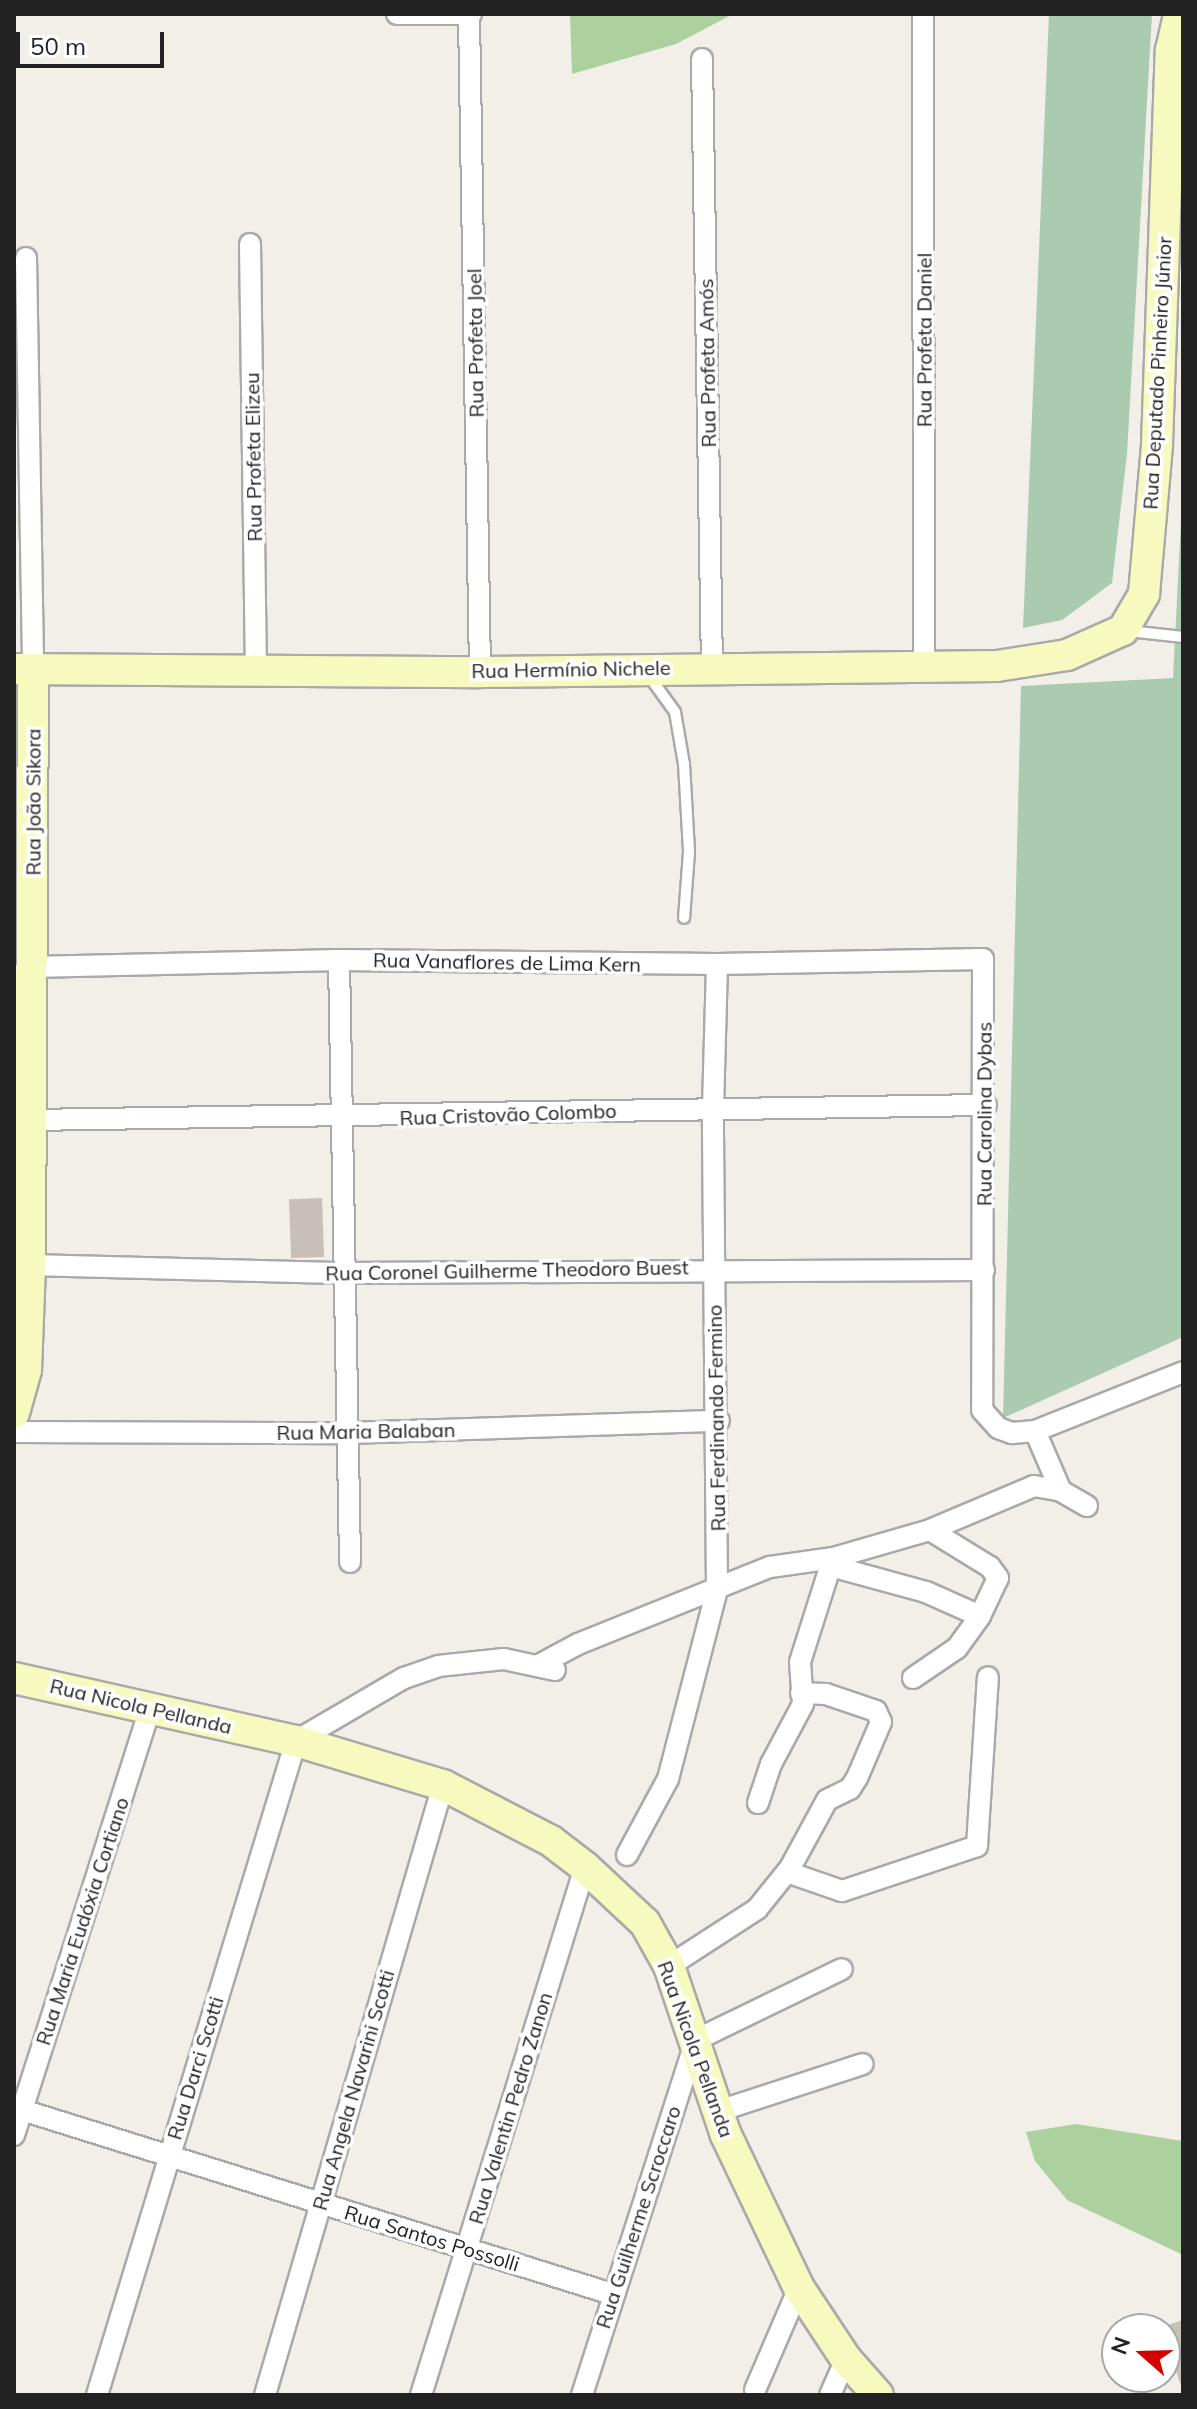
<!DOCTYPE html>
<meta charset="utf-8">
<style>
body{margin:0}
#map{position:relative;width:1197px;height:2409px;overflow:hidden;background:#f2efe9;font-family:Mulish,sans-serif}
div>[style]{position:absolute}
.forest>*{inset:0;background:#add19e}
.cemetery>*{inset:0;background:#aacbaf}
.building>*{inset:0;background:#c7bfb8;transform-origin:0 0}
.roads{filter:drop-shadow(2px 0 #a9a9a9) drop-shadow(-2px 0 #a9a9a9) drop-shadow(0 2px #a9a9a9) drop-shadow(0 -2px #a9a9a9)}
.lane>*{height:10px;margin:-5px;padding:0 5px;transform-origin:5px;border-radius:5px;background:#fff}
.street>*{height:20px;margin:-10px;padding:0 10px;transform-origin:10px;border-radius:10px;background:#fff}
.secondary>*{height:30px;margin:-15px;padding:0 15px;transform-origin:15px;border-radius:15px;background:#f7fabf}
span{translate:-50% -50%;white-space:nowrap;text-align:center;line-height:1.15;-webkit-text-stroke:7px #fff;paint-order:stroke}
.street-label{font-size:20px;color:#222}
.frame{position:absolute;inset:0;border:16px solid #222;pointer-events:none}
.north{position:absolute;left:1101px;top:2313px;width:80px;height:80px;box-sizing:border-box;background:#fff;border:2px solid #a7a7a7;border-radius:50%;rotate:290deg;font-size:22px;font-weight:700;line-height:32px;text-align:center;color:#222}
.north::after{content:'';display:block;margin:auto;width:28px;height:36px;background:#d40000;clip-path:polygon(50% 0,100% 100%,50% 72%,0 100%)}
.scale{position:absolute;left:16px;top:32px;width:148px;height:36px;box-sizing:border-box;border:4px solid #222;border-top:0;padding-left:10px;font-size:24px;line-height:28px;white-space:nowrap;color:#222;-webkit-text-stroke:6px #fff;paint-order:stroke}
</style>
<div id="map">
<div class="forest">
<div style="clip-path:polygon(570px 14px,733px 14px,676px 44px,572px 74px)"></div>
<div style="clip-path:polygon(1076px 2124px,1183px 2141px,1183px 2255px,1067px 2200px,1035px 2161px,1026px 2132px)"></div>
</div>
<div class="cemetery">
<div style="clip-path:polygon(1049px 14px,1152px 14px,1127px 454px,1112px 583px,1062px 620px,1023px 628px)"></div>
<div style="clip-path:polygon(1183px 481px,1183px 1337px,1003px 1418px,1021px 686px,1173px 678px)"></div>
</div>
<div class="building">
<div style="left:322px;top:1198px;width:59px;height:33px;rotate:88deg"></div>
<div style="clip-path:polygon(1183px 2320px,1183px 2383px,1180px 2383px,1170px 2352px,1165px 2354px,1165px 2326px)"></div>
</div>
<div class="roads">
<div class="lane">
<div style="left:1129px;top:631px;width:54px;rotate:6.3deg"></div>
<div style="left:649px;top:676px;width:44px;rotate:54.2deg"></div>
<div style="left:675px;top:712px;width:53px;rotate:80.2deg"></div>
<div style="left:684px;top:764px;width:88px;rotate:86.7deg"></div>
<div style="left:689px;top:852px;width:66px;rotate:94.3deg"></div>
</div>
<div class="street">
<div style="left:397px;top:14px;width:74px"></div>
<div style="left:923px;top:14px;width:652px;rotate:89.91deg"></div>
<div style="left:469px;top:15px;width:657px;rotate:89.04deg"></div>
<div style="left:702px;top:59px;width:607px;rotate:89.06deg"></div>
<div style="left:250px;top:244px;width:426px;rotate:89.2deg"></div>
<div style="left:26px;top:258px;width:411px;rotate:89deg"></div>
<div style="left:339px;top:960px;width:602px;rotate:88.95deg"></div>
<div style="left:31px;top:967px;width:308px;rotate:-1.3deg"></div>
<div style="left:339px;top:960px;width:378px;rotate:0.6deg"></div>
<div style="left:717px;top:964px;width:266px;rotate:-1.1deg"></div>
<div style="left:983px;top:959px;width:451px;rotate:90.1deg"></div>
<div style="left:982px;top:1410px;width:24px;rotate:48deg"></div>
<div style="left:998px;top:1428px;width:15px;rotate:20deg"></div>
<div style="left:1012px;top:1433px;width:23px;rotate:-5deg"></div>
<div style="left:1035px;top:1431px;width:65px;rotate:66.6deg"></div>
<div style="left:30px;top:1120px;width:956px;rotate:-0.9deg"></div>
<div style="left:30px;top:1265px;width:315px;rotate:1.5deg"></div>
<div style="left:345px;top:1273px;width:639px;rotate:-0.27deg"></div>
<div style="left:1035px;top:1431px;width:159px;rotate:-21.7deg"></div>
<div style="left:14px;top:1432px;width:334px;rotate:0.2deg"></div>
<div style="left:348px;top:1433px;width:371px;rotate:-1.9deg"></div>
<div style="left:831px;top:1566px;width:98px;rotate:15.3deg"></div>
<div style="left:926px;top:1592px;width:59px;rotate:24deg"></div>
<div style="left:537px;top:1666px;width:47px;rotate:-28.2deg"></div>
<div style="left:578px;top:1644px;width:207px;rotate:-21.9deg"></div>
<div style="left:770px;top:1567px;width:64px;rotate:-8.1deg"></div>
<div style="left:833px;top:1558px;width:101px;rotate:-16.1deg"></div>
<div style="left:930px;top:1530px;width:113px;rotate:-22.9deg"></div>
<div style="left:1034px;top:1486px;width:27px;rotate:10deg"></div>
<div style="left:1061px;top:1491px;width:30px;rotate:30deg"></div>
<div style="left:913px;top:1678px;width:53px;rotate:-34.3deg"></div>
<div style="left:957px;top:1648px;width:39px;rotate:-54deg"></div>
<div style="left:980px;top:1616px;width:42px;rotate:-64.7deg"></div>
<div style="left:998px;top:1578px;width:14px;rotate:-126deg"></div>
<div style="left:990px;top:1567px;width:70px;rotate:-148.3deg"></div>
<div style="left:758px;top:1803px;width:41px;rotate:-71.6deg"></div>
<div style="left:771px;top:1764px;width:68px;rotate:-61.9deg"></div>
<div style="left:803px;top:1704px;width:42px;rotate:-94.1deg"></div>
<div style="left:800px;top:1662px;width:109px;rotate:-72.4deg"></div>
<div style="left:627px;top:1855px;width:86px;rotate:-61.7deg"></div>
<div style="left:668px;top:1779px;width:195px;rotate:-75.5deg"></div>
<div style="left:717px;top:1590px;width:482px;rotate:-90.5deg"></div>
<div style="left:713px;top:1108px;width:144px;rotate:-88.4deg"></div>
<div style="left:787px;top:1872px;width:58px;rotate:19.1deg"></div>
<div style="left:842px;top:1891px;width:142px;rotate:-18.4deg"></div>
<div style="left:977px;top:1846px;width:169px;rotate:-86.3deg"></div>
<div style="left:669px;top:1966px;width:105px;rotate:-32.9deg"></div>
<div style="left:757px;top:1909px;width:53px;rotate:-51.2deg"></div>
<div style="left:790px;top:1868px;width:77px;rotate:-61.4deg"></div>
<div style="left:827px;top:1800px;width:25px;rotate:-26deg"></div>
<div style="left:850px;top:1789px;width:13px;rotate:-58deg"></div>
<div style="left:857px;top:1778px;width:61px;rotate:-66.8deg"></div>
<div style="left:881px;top:1722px;width:12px;rotate:-114deg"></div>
<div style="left:876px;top:1711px;width:53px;rotate:-161.2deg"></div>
<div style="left:826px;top:1694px;width:25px;rotate:-178deg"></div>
<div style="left:22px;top:2110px;width:618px;rotate:17.32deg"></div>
<div style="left:719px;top:2111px;width:151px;rotate:-18.1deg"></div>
<div style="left:14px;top:2135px;width:449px;rotate:-72.3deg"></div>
<div style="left:755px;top:2390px;width:111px;rotate:-66.7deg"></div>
<div style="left:97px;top:2395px;width:684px;rotate:-73.08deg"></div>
<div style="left:296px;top:1741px;width:125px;rotate:-30.3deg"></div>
<div style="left:404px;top:1678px;width:36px;rotate:-19deg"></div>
<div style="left:438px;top:1666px;width:66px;rotate:-6.1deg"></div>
<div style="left:504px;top:1659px;width:52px;rotate:12.2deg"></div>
<div style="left:265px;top:2395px;width:635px;rotate:-73.73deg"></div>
<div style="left:421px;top:2395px;width:553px;rotate:-72.74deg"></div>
<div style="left:582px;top:2395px;width:373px;rotate:-72.2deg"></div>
<div style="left:696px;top:2040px;width:162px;rotate:-25.9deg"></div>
<div style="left:830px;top:2395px;width:39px;rotate:-66deg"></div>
</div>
<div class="secondary">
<div style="left:14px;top:669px;width:466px;rotate:0.4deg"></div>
<div style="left:480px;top:672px;width:517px;rotate:-0.66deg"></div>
<div style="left:997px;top:666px;width:71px;rotate:-8.9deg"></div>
<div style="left:1067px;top:655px;width:61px;rotate:-24.1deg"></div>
<div style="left:1123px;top:630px;width:42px;rotate:-59.7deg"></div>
<div style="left:1144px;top:594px;width:151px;rotate:-85deg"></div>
<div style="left:1157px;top:444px;width:394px;rotate:-88deg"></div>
<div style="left:1171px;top:50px;width:37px;rotate:-77deg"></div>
<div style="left:14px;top:1413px;width:45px;rotate:-74.4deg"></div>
<div style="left:26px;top:1370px;width:105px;rotate:-87.8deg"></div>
<div style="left:30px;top:1265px;width:596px;rotate:-89.71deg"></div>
<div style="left:14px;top:1678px;width:289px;rotate:12.6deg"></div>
<div style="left:296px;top:1741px;width:153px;rotate:16.7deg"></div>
<div style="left:443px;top:1785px;width:122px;rotate:27.4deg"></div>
<div style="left:551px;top:1841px;width:43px;rotate:37.4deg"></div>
<div style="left:585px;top:1867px;width:82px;rotate:43deg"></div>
<div style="left:645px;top:1923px;width:49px;rotate:60.8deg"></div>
<div style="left:669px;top:1966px;width:178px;rotate:71.4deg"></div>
<div style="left:726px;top:2135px;width:170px;rotate:64.5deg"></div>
<div style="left:799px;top:2288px;width:85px;rotate:56.5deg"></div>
<div style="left:846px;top:2359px;width:48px;rotate:48.4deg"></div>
</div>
</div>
<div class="street-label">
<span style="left:924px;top:340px;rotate:-90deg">Rua Profeta Daniel</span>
<span style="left:475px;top:343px;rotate:-91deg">Rua Profeta Joel</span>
<span style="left:707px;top:363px;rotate:-91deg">Rua Profeta Amós</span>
<span style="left:1157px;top:373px;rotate:-87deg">Rua Deputado Pinheiro Júnior</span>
<span style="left:253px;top:457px;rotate:-91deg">Rua Profeta Elizeu</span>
<span style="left:571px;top:669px;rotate:-1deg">Rua Hermínio Nichele</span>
<span style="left:33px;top:802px;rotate:-90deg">Rua João Sikora</span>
<span style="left:507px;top:962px;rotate:1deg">Rua Vanaflores de Lima Kern</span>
<span style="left:508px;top:1114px;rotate:-2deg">Rua Cristovão Colombo</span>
<span style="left:984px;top:1114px;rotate:-90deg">Rua Carolina Dybas</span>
<span style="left:507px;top:1270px;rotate:-1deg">Rua Coronel Guilherme Theodoro Buest</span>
<span style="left:716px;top:1418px;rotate:-91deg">Rua Ferdinando Fermino</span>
<span style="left:366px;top:1431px;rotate:-1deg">Rua Maria Balaban</span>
<span style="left:141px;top:1706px;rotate:13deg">Rua Nicola Pellanda</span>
<span style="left:82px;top:1921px;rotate:-72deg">Rua Maria Eudóxia Cortiano</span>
<span style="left:696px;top:2049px;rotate:70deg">Rua Nicola Pellanda</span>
<span style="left:195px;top:2068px;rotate:-73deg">Rua Darci Scotti</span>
<span style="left:353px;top:2090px;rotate:-74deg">Rua Angela Navarini Scotti</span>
<span style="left:510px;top:2108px;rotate:-73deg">Rua Valentin Pedro Zanon</span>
<span style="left:638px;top:2217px;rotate:-72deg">Rua Guilherme Scroccaro</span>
<span style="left:432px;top:2238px;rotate:17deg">Rua Santos Possolli</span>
</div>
<div class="frame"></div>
<div class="north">N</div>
<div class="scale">50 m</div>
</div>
